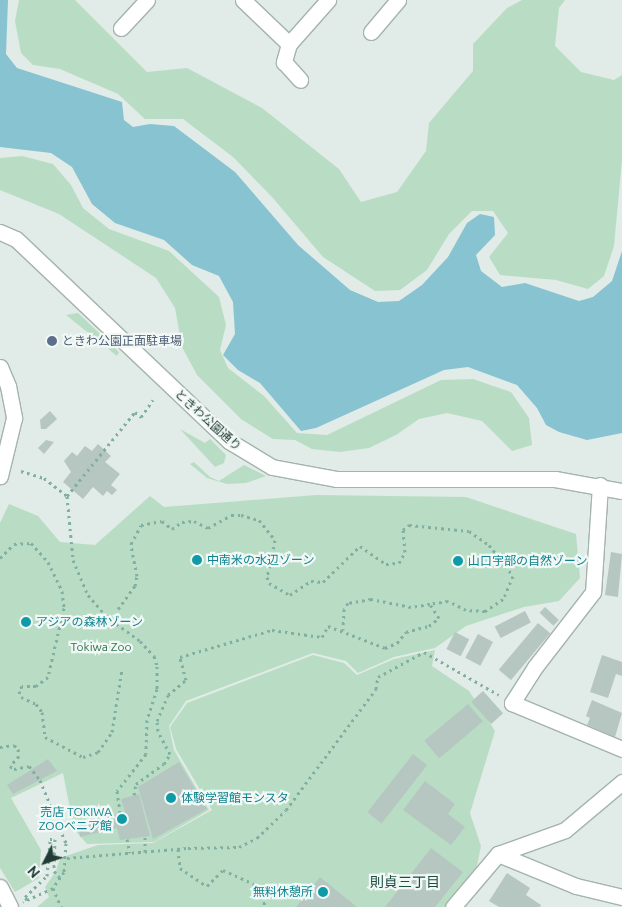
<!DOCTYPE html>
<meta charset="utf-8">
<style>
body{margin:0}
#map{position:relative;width:622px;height:907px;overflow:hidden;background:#e1ebe7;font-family:Ubuntu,"Noto Sans JP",sans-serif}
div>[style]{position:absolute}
.green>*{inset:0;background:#b9ddc4}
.water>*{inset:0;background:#88c3d1}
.building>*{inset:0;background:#b6c6c0;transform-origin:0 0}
.path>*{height:3px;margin-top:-1.5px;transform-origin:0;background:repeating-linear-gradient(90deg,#81afa2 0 2.5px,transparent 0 6.5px)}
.roads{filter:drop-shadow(1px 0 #a4b3ae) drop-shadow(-1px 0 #a4b3ae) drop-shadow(0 1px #a4b3ae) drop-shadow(0 -1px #a4b3ae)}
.minor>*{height:15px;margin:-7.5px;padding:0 7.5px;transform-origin:7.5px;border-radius:7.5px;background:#fff}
.dots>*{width:14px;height:14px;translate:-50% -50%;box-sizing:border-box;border:2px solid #f1f8f5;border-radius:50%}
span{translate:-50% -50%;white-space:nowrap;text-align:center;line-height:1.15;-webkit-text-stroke:4.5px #f1f8f5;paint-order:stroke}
.service-label{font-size:12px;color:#4e5e75}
.left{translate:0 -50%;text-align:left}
.street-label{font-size:12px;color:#213c36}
.culture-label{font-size:12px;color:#0d838f}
.right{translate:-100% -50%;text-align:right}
.park-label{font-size:12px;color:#2b734a}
.neighbourhood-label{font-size:14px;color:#1d4e44}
.north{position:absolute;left:20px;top:837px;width:50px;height:50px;-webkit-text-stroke:4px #f1f8f5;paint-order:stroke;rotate:229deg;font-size:14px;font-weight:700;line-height:20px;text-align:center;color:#213c36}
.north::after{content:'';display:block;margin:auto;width:18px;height:22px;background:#213c36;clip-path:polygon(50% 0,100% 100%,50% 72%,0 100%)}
</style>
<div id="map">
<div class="green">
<div style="clip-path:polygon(19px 0,75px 0,147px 72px,187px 68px,262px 108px,339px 169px,361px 202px,397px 192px,426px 151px,429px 123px,473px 71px,473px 44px,507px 8px,522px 0,565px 0,559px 8px,555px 46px,581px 72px,614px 80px,622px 75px,622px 160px,614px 246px,604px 276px,588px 289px,556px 280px,500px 275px,489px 257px,508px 233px,493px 211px,472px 211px,449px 234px,427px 270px,400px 290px,375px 291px,323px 257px,272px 197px,233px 157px,183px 119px,145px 119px,118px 94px,60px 69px,33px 65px,21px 53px,15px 21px)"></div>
<div style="clip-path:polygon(22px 156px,53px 164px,71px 185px,83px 208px,109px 229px,169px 251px,219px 297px,226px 325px,220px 350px,228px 368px,264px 396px,297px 433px,327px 435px,441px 380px,473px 379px,511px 392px,529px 418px,532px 445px,512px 451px,482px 421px,447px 413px,419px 419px,396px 435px,369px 448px,340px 452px,312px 449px,295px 440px,273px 439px,241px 419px,197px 375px,182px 347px,175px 308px,156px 278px,59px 214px,0 190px,0 158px)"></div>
<div style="clip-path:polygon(78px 313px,119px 352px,117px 356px,66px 315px)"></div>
<div style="clip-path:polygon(180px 429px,205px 443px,210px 439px,226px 455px,224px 463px,215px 467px)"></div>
<div style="clip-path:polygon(194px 462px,210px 477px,219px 481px,244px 465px,266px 476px,246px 483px,227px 484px,207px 478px,190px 464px)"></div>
<div style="clip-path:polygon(316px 495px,466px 497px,576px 534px,580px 578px,559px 601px,524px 607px,466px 626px,435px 648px,394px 657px,358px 673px,346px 661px,313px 653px,186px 701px,169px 726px,174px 750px,209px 810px,154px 842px,87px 844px,74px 829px,63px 773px,11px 798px,41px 850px,39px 878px,15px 892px,0 868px,0 523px,9px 504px,38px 516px,60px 542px,95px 545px,150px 496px,164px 507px)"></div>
<div style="clip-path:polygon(435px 650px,432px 666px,469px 691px,495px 731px,470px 813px,481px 846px,474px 880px,449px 907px,37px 907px,49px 897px,45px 887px,56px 871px,60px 858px,98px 845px,153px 843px,212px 810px,176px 749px,170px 727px,187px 703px,313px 655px,344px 663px,357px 675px,394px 659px)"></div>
</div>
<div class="water">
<div style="clip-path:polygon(0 0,8px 0,6px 54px,17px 68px,122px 102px,124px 120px,133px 127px,150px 124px,174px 126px,235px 172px,298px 245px,350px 290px,378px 302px,399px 301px,422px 285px,448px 257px,467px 223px,480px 214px,494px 217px,495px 235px,476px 255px,481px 271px,502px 287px,525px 283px,579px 301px,593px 297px,612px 281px,622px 251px,622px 433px,587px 440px,559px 432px,546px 425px,537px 408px,517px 385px,468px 367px,444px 370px,316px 428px,301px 431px,260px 383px,238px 370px,223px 355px,235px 334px,233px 302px,219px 276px,192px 265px,164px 240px,115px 223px,92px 204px,72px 167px,51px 153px,0 147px)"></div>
</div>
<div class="building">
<div style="clip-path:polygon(50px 411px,57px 419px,46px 429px,41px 429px,40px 420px)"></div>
<div style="clip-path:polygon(46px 440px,54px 442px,44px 454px,38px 448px)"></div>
<div style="clip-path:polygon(98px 444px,111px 456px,105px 462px,120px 474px,111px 485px,117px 490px,112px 495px,107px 491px,103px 496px,93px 487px,83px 499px,63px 482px,71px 472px,64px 461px,72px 452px,77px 456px,85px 446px,92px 451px)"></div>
<div style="clip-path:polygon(611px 552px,622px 554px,618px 597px,605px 595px)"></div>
<div style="left:545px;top:607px;width:19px;height:8px;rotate:43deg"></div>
<div style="left:525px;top:611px;width:13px;height:34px;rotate:63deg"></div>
<div style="left:538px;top:623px;width:16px;height:61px;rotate:40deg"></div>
<div style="left:455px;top:632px;width:16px;height:19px;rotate:27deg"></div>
<div style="left:478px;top:634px;width:17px;height:27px;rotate:28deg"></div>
<div style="clip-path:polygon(602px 655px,622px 662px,622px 676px,616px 674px,608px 698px,590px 692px)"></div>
<div style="left:483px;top:691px;width:30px;height:16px;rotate:48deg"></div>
<div style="clip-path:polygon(592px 700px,622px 713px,615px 737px,587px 725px,590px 718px,586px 716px)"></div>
<div style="left:468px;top:704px;width:23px;height:57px;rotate:50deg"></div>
<div style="left:413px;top:754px;width:18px;height:74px;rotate:38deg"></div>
<div style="clip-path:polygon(48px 759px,57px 771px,13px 794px,7px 785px)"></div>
<div style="clip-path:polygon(179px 762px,207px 809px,153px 839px,138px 787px)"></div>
<div style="clip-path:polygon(425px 781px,455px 804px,448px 814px,465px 827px,451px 845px,403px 810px)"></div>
<div style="clip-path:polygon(139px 794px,150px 836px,120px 840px,117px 828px,80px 837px,78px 824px,125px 812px,121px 799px)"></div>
<div style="clip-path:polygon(431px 848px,463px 872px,435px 907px,385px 907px)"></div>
<div style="clip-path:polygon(507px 873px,530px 888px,526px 895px,541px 905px,540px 907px,499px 907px,489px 901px)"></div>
<div style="clip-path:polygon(320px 877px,357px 907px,296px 907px)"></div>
</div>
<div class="path">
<div style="left:21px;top:471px;width:24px;rotate:17deg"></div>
<div style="left:44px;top:478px;width:29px;rotate:38deg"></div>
<div style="left:67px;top:496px;width:64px;rotate:84.6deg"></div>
<div style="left:73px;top:560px;width:38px;rotate:67deg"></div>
<div style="left:88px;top:595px;width:28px;rotate:49deg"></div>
<div style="left:106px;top:616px;width:42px;rotate:36.3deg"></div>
<div style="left:140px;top:641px;width:21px;rotate:47deg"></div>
<div style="left:154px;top:656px;width:10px;rotate:73deg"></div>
<div style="left:157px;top:666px;width:23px;rotate:90deg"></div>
<div style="left:157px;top:689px;width:33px;rotate:108deg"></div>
<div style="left:147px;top:720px;width:34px;rotate:92deg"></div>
<div style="left:146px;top:754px;width:47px;rotate:128.1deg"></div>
<div style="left:117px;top:791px;width:22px;rotate:82deg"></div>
<div style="left:67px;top:496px;width:108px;rotate:-51deg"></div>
<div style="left:135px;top:412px;width:8px;rotate:40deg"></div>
<div style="left:141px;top:417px;width:21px;rotate:-55deg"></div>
<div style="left:0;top:558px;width:20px;rotate:-45deg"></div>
<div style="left:14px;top:544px;width:17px;rotate:-3deg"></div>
<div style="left:31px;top:543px;width:25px;rotate:48deg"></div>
<div style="left:48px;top:562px;width:32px;rotate:64deg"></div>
<div style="left:62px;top:591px;width:17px;rotate:83deg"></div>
<div style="left:64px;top:608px;width:71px;rotate:103.1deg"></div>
<div style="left:48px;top:677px;width:15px;rotate:143deg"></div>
<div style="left:36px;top:686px;width:14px;rotate:180deg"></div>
<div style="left:22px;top:686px;width:6px;rotate:121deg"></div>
<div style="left:19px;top:691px;width:6px;rotate:72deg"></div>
<div style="left:21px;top:697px;width:17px;rotate:25deg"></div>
<div style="left:36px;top:704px;width:10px;rotate:53deg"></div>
<div style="left:42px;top:712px;width:25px;rotate:83deg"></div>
<div style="left:45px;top:737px;width:43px;rotate:27.8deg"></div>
<div style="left:83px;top:757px;width:16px;rotate:-18deg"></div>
<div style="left:98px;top:752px;width:24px;rotate:-55deg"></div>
<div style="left:112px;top:732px;width:64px;rotate:-81deg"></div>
<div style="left:118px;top:609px;width:29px;rotate:-54deg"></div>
<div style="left:135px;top:586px;width:10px;rotate:-79deg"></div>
<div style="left:137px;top:576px;width:33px;rotate:-101deg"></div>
<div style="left:131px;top:544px;width:21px;rotate:-62deg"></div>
<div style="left:141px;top:525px;width:21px;rotate:-11deg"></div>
<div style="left:162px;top:521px;width:13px;rotate:39deg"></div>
<div style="left:172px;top:529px;width:12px;rotate:-35deg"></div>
<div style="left:182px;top:522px;width:12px;rotate:-5deg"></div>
<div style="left:194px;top:521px;width:16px;rotate:27deg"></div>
<div style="left:208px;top:528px;width:26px;rotate:-29deg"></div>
<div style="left:231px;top:515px;width:10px"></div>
<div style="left:241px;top:515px;width:19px;rotate:16deg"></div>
<div style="left:259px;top:520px;width:26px;rotate:51deg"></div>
<div style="left:275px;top:540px;width:38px;rotate:102deg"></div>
<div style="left:267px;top:577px;width:6px;rotate:72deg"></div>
<div style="left:269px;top:583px;width:24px;rotate:30deg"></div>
<div style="left:290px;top:595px;width:25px;rotate:-34deg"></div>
<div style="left:311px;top:581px;width:12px;rotate:5deg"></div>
<div style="left:323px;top:582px;width:52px;rotate:-44.2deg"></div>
<div style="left:360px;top:546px;width:32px;rotate:35deg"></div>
<div style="left:386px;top:564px;width:13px;rotate:-4deg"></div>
<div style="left:399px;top:563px;width:13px;rotate:-61deg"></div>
<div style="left:405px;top:552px;width:22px;rotate:-95deg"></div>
<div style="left:403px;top:530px;width:8px;rotate:-40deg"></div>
<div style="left:409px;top:525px;width:60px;rotate:5.7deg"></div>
<div style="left:469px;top:531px;width:24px;rotate:35deg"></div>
<div style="left:489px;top:545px;width:39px;rotate:52deg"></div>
<div style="left:513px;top:576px;width:25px;rotate:113deg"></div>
<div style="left:503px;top:599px;width:22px;rotate:146deg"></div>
<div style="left:485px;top:611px;width:19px;rotate:-177deg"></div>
<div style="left:466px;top:610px;width:20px;rotate:-153deg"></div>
<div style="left:448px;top:601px;width:18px;rotate:171deg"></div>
<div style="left:0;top:747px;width:14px;rotate:-8deg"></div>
<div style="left:14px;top:745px;width:6px;rotate:45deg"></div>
<div style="left:18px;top:749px;width:7px;rotate:82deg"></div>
<div style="left:19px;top:756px;width:13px;rotate:132deg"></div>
<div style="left:10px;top:766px;width:5px;rotate:37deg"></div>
<div style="left:14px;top:769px;width:15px;rotate:-11deg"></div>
<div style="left:29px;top:766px;width:18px;rotate:52deg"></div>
<div style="left:40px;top:780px;width:68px;rotate:67.6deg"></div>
<div style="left:66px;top:843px;width:29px;rotate:94deg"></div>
<div style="left:64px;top:872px;width:19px;rotate:125deg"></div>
<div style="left:53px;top:888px;width:33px;rotate:155deg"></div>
<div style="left:134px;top:795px;width:11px;rotate:-80deg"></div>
<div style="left:136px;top:784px;width:34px;rotate:-36deg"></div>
<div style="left:164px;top:764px;width:12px;rotate:-59deg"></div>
<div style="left:170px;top:754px;width:26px;rotate:-118deg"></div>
<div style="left:158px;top:731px;width:10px;rotate:-96deg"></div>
<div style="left:157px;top:721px;width:28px;rotate:-67deg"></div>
<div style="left:168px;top:695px;width:23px;rotate:-40deg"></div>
<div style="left:186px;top:680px;width:24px;rotate:-105deg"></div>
<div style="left:180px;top:657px;width:96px;rotate:-16.4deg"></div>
<div style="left:272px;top:630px;width:50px;rotate:8deg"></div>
<div style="left:322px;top:637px;width:13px;rotate:-61deg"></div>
<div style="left:328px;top:626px;width:61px;rotate:21.1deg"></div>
<div style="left:385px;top:648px;width:13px;rotate:-23deg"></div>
<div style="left:397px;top:643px;width:14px;rotate:-51deg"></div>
<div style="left:406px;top:632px;width:24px;rotate:-15deg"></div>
<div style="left:429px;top:626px;width:13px;rotate:-39deg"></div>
<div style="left:439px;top:618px;width:17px;rotate:-123deg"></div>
<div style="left:430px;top:604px;width:19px;rotate:171deg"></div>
<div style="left:411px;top:607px;width:41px;rotate:-168.7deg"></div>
<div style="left:371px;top:599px;width:23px;rotate:170deg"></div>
<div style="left:348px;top:603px;width:7px;rotate:124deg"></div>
<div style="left:344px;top:609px;width:21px;rotate:93deg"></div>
<div style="left:145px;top:837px;width:15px;rotate:90deg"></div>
<div style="left:127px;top:839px;width:14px;rotate:78deg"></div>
<div style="left:178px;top:849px;width:19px;rotate:84deg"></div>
<div style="left:180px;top:868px;width:32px;rotate:34deg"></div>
<div style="left:207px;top:886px;width:23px;rotate:-45deg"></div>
<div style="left:223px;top:870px;width:46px;rotate:24.3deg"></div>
<div style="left:265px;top:889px;width:18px;rotate:93deg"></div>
<div style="left:67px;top:858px;width:121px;rotate:-4.7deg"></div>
<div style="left:188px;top:848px;width:51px;rotate:-1.1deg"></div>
<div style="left:239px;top:847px;width:20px;rotate:-27deg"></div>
<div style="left:257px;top:838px;width:40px;rotate:-44deg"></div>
<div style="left:286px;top:810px;width:151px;rotate:-53.4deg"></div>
<div style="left:376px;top:689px;width:12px;rotate:-81deg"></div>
<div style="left:378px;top:677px;width:52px;rotate:-28.5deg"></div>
<div style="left:424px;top:652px;width:86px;rotate:29.8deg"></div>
<div style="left:53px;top:888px;width:21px;rotate:67deg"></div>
<div style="left:27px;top:900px;width:4px;rotate:-124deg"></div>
<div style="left:25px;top:897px;width:30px;rotate:-44deg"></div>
<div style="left:47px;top:876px;width:37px;rotate:-85deg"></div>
<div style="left:50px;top:839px;width:5px"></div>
<div style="left:55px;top:839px;width:32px;rotate:92deg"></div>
<div style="left:54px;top:871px;width:9px;rotate:49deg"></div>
</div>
<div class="roads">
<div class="minor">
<div style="left:243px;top:0;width:64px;rotate:43.7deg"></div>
<div style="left:289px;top:44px;width:59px;rotate:-48.4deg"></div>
<div style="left:121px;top:28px;width:38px;rotate:-47deg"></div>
<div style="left:371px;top:32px;width:42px;rotate:-49.8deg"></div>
<div style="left:289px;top:44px;width:19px;rotate:106deg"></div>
<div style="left:284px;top:62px;width:24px;rotate:48deg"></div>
<div style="left:0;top:232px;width:17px;rotate:24deg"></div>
<div style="left:16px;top:239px;width:294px;rotate:43.5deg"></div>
<div style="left:229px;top:441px;width:50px;rotate:31.2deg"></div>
<div style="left:272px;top:467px;width:65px;rotate:10.6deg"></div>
<div style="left:336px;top:479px;width:219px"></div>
<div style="left:555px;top:479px;width:68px;rotate:10.2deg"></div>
<div style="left:0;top:367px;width:21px;rotate:67deg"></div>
<div style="left:8px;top:386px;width:33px;rotate:79deg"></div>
<div style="left:14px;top:418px;width:60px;rotate:103.6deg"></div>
<div style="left:600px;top:485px;width:107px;rotate:93.7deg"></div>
<div style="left:593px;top:592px;width:95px;rotate:127.7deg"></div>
<div style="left:535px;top:667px;width:43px;rotate:122.6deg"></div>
<div style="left:512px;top:703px;width:119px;rotate:22.7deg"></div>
<div style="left:498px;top:854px;width:84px;rotate:22.3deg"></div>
<div style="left:576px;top:886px;width:47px;rotate:13.4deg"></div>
<div style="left:0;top:887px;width:22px;rotate:63deg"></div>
<div style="left:453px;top:907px;width:70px;rotate:-49.7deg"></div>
<div style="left:498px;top:854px;width:71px;rotate:-19.7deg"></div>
<div style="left:565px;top:830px;width:75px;rotate:-40.1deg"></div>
</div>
</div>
<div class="dots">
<div style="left:52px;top:341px;background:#5c6f8a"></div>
<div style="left:197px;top:560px;background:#0f9aa8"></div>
<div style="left:458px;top:561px;background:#0f9aa8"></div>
<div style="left:26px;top:622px;background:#0f9aa8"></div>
<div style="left:171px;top:798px;background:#0f9aa8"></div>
<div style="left:122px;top:819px;background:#0f9aa8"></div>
<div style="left:323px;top:892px;background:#0f9aa8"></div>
</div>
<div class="service-label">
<span class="left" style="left:62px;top:341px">ときわ公園正面駐車場</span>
</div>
<div class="street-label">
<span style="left:208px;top:420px;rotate:42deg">ときわ公園通り</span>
</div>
<div class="culture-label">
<span class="left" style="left:207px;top:560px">中南米の水辺ゾーン</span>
<span class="left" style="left:468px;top:561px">山口宇部の自然ゾーン</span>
<span class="left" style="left:36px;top:622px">アジアの森林ゾーン</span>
<span class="left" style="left:181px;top:798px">体験学習館モンスタ</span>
<span class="right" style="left:112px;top:819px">売店 TOKIWA<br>ZOOべニア館</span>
<span class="right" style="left:313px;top:892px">無料休憩所</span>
</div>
<div class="park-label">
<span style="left:101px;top:647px">Tokiwa Zoo</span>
</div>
<div class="neighbourhood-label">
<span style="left:405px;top:882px">則貞三丁目</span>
</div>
<div class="north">N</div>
</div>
